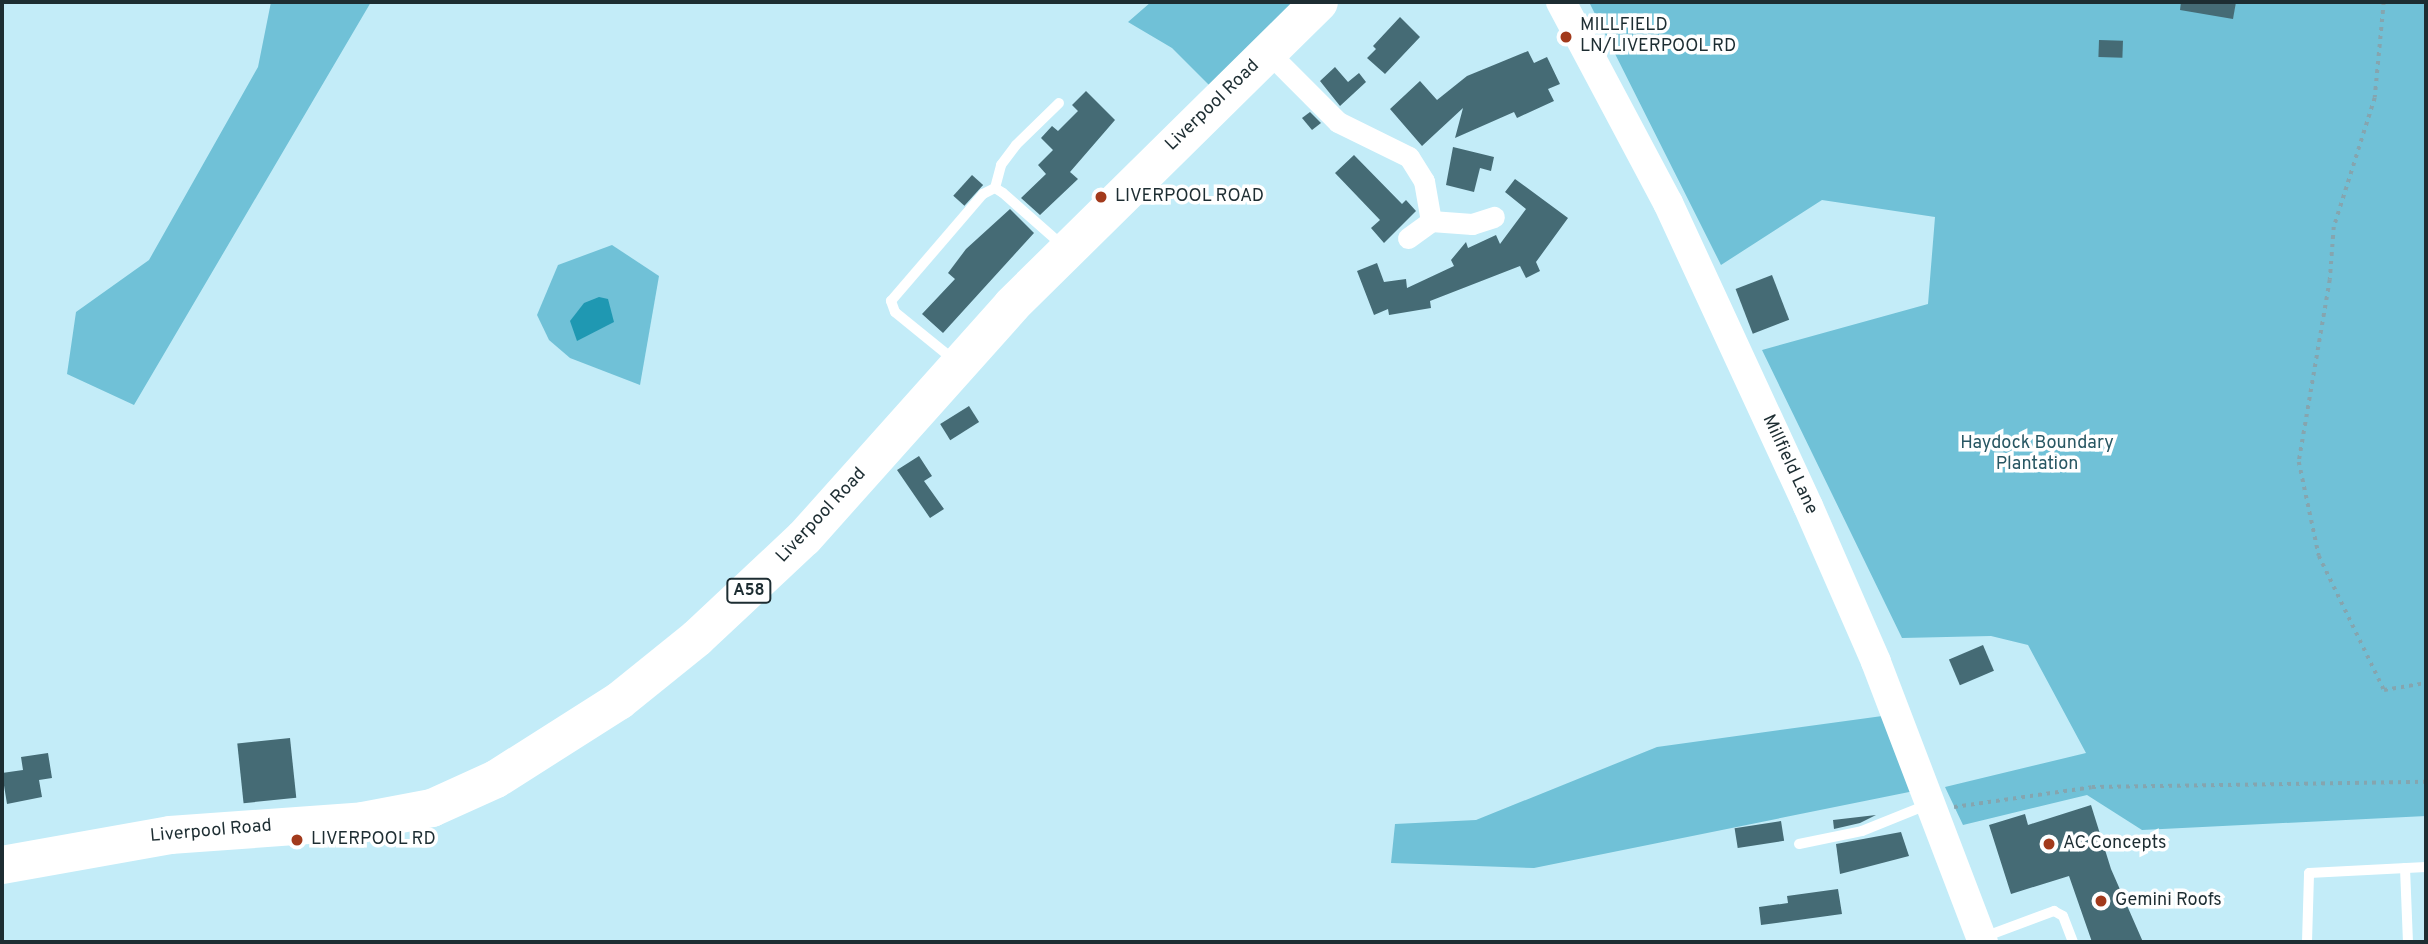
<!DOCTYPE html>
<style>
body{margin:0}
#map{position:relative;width:2428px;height:944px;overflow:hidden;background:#c3ecf8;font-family:Overpass,sans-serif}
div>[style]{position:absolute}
.green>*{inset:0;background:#70c1d7}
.water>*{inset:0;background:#1f98b2}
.building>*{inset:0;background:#456b75;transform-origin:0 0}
.path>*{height:3.5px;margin-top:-1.75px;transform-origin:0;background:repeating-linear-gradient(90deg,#85a5af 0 3.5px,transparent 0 8.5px)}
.lane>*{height:10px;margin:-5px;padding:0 5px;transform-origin:5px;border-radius:5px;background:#fff}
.street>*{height:21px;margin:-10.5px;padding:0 10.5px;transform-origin:10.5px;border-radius:10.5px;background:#fff}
.secondary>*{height:30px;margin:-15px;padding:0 15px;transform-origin:15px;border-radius:15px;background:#fff}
.highway>*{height:38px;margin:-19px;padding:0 19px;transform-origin:19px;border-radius:19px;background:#fff}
.dots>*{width:19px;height:19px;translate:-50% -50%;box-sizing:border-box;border:4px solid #fff;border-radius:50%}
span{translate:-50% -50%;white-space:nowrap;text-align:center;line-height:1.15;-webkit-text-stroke:7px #fff;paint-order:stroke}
.shield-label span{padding:2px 5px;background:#fff;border:2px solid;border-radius:5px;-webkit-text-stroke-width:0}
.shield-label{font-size:16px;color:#1d2d32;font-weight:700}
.poi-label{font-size:18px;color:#1d2d32}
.left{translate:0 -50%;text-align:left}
.street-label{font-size:18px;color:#1d2d32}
.park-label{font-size:18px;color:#285763}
.frame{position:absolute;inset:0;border:4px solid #1d2d32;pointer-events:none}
</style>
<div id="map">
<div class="green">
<div style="clip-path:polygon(271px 2px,371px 2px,134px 405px,67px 374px,76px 312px,149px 260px,258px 67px)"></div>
<div style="clip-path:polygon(1151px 2px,1297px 2px,1212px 88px,1172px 48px,1128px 22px)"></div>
<div style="clip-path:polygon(1589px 2px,2426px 2px,2426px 816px,2142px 830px,2087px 795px,1963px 825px,1945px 787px,2086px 753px,2028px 645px,1991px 636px,1902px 638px,1762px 350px,1928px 304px,1935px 217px,1822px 200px,1721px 265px)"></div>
<div style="clip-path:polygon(612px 245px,659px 276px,640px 385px,570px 358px,549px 340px,537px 315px,558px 265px)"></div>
<div style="clip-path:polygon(1897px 714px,1924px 789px,1534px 868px,1391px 863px,1395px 824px,1476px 820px,1657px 747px)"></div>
</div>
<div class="water">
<div style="clip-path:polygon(599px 297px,608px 299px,614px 322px,577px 341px,570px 321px,584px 303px)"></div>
</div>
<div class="building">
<div style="clip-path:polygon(2181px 2px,2236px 2px,2233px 19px,2180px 10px)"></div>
<div style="clip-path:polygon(1400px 17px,1420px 37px,1385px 74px,1367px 58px,1376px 49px,1373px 46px)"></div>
<div style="left:2099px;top:40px;width:24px;height:17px;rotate:2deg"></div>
<div style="clip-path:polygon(1528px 51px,1534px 63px,1547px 57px,1560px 84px,1548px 89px,1554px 101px,1517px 118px,1514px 112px,1455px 138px,1463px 108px,1422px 146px,1390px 109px,1420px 81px,1437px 100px,1467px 76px)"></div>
<div style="clip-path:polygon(1335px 67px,1348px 82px,1359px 73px,1366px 82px,1340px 106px,1320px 81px)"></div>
<div style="clip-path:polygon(1086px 91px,1115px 120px,1070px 172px,1078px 179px,1040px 215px,1021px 198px,1046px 174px,1038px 165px,1053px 150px,1041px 138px,1052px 126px,1058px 131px,1078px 111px,1072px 105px)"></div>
<div style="clip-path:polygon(1310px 112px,1321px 123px,1312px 130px,1302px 118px)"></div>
<div style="clip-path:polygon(1453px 147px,1494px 157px,1491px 171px,1480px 168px,1474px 192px,1446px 185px)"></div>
<div style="clip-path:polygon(1354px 155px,1402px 204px,1406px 200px,1416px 211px,1384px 243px,1371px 228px,1380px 220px,1335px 173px)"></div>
<div style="left:972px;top:175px;width:15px;height:28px;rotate:42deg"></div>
<div style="clip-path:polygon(1515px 179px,1568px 218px,1536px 262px,1540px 271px,1526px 278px,1520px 266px,1430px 301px,1431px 308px,1389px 315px,1388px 309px,1374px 315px,1357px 271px,1377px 263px,1384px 282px,1406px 279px,1407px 288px,1454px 266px,1451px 260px,1466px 242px,1468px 248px,1496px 235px,1500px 244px,1526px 209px,1505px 192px)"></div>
<div style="clip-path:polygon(1010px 209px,1034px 233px,943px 333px,922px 314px,955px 279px,948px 273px,966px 249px)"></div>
<div style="left:1772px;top:275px;width:48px;height:39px;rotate:69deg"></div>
<div style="left:969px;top:406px;width:19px;height:34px;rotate:58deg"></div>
<div style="clip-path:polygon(919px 456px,932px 476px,924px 481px,944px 509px,930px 518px,897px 470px)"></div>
<div style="left:1983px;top:645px;width:28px;height:37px;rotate:67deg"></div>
<div style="left:290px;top:738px;width:60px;height:53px;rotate:84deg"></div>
<div style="clip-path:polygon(48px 753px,52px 778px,39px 780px,42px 797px,7px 804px,2px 773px,23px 770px,21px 757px)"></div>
<div style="clip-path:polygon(2091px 805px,2111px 869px,2143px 942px,2092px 942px,2069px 876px,2011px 894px,1989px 825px,2025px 814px,2028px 825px)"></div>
<div style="clip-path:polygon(1876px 815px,1860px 823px,1834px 829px,1833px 820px)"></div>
<div style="left:1781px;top:821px;width:20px;height:47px;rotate:81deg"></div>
<div style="clip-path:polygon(1901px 832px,1909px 856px,1840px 874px,1836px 844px)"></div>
<div style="clip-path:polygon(1838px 889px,1842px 914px,1761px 925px,1759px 907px,1788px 903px,1787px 896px)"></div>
</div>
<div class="path">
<div style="left:2384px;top:2px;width:96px;rotate:95.4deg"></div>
<div style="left:2375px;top:98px;width:135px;rotate:107.6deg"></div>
<div style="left:2334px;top:227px;width:53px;rotate:94.3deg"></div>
<div style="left:2330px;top:280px;width:185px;rotate:99.7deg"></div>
<div style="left:2299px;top:462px;width:96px;rotate:78deg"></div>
<div style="left:2319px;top:556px;width:149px;rotate:64.1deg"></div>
<div style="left:2384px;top:690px;width:43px;rotate:-9.5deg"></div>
<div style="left:1954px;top:807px;width:139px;rotate:-8.2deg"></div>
<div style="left:2092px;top:787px;width:334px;rotate:-0.9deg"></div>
</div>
<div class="lane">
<div style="left:995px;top:188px;width:24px;rotate:-75deg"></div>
<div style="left:1001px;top:165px;width:25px;rotate:-53deg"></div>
<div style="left:1016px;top:145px;width:60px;rotate:-44.3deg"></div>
<div style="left:954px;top:360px;width:76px;rotate:-140.9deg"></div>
<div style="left:895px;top:312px;width:12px;rotate:-110deg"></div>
<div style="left:891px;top:301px;width:141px;rotate:-49.3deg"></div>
<div style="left:983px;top:194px;width:13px;rotate:-27deg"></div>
<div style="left:995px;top:188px;width:9px;rotate:32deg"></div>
<div style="left:1003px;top:193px;width:79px;rotate:41.4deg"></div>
<div style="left:1799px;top:844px;width:64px;rotate:-11.7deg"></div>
<div style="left:1862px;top:831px;width:72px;rotate:-21.9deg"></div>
<div style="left:2405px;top:868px;width:74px;rotate:87.7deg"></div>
<div style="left:1984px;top:937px;width:75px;rotate:-20.4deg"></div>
<div style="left:2054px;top:911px;width:10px;rotate:29deg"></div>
<div style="left:2063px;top:916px;width:28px;rotate:69deg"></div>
<div style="left:2307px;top:942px;width:69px;rotate:-88.3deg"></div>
<div style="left:2309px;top:873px;width:117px;rotate:-2.9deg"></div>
</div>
<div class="street">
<div style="left:1268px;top:52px;width:99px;rotate:45deg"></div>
<div style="left:1338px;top:122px;width:79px;rotate:26.2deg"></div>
<div style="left:1409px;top:157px;width:28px;rotate:58deg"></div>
<div style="left:1424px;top:181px;width:41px;rotate:80.1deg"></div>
<div style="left:1408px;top:238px;width:29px;rotate:-36deg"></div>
<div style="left:1431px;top:221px;width:41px;rotate:4.2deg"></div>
<div style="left:1472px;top:224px;width:23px;rotate:-18deg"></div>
</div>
<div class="secondary">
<div style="left:1561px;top:2px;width:228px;rotate:62deg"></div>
<div style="left:1668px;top:203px;width:334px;rotate:65.2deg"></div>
<div style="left:1808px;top:506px;width:170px;rotate:66.4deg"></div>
<div style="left:1876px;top:662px;width:300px;rotate:69.1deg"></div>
</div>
<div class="highway">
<div style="left:2px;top:865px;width:171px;rotate:-10.1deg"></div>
<div style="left:170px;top:835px;width:194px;rotate:-4.1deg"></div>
<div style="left:363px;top:821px;width:70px;rotate:-10.7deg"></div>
<div style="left:432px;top:808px;width:70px;rotate:-24.4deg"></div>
<div style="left:496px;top:779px;width:146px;rotate:-32.4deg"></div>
<div style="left:619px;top:701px;width:100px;rotate:-38.9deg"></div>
<div style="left:697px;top:638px;width:146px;rotate:-43.1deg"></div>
<div style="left:804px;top:538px;width:312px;rotate:-48.2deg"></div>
<div style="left:1012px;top:305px;width:431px;rotate:-44.6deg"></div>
</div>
<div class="dots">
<div style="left:1566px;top:37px;background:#a23a1c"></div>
<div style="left:1101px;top:197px;background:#a23a1c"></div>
<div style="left:297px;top:840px;background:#a23a1c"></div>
<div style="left:2049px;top:844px;background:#a23a1c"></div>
<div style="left:2101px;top:901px;background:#a23a1c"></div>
</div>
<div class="shield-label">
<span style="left:749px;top:591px">A58</span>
</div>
<div class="poi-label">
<span class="left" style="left:1580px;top:37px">MILLFIELD<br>LN/LIVERPOOL RD</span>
<span class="left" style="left:1115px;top:197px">LIVERPOOL ROAD</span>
<span class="left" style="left:311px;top:840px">LIVERPOOL RD</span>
<span class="left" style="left:2063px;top:844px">AC Concepts</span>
<span class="left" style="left:2115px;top:901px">Gemini Roofs</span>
</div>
<div class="street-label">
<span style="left:1213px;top:106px;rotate:-44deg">Liverpool Road</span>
<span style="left:1789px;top:465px;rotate:65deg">Millfield Lane</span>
<span style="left:822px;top:516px;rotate:-47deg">Liverpool Road</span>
<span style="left:211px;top:832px;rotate:-5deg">Liverpool Road</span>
</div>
<div class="park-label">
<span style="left:2037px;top:455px">Haydock Boundary<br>Plantation</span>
</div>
<div class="frame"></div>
</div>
